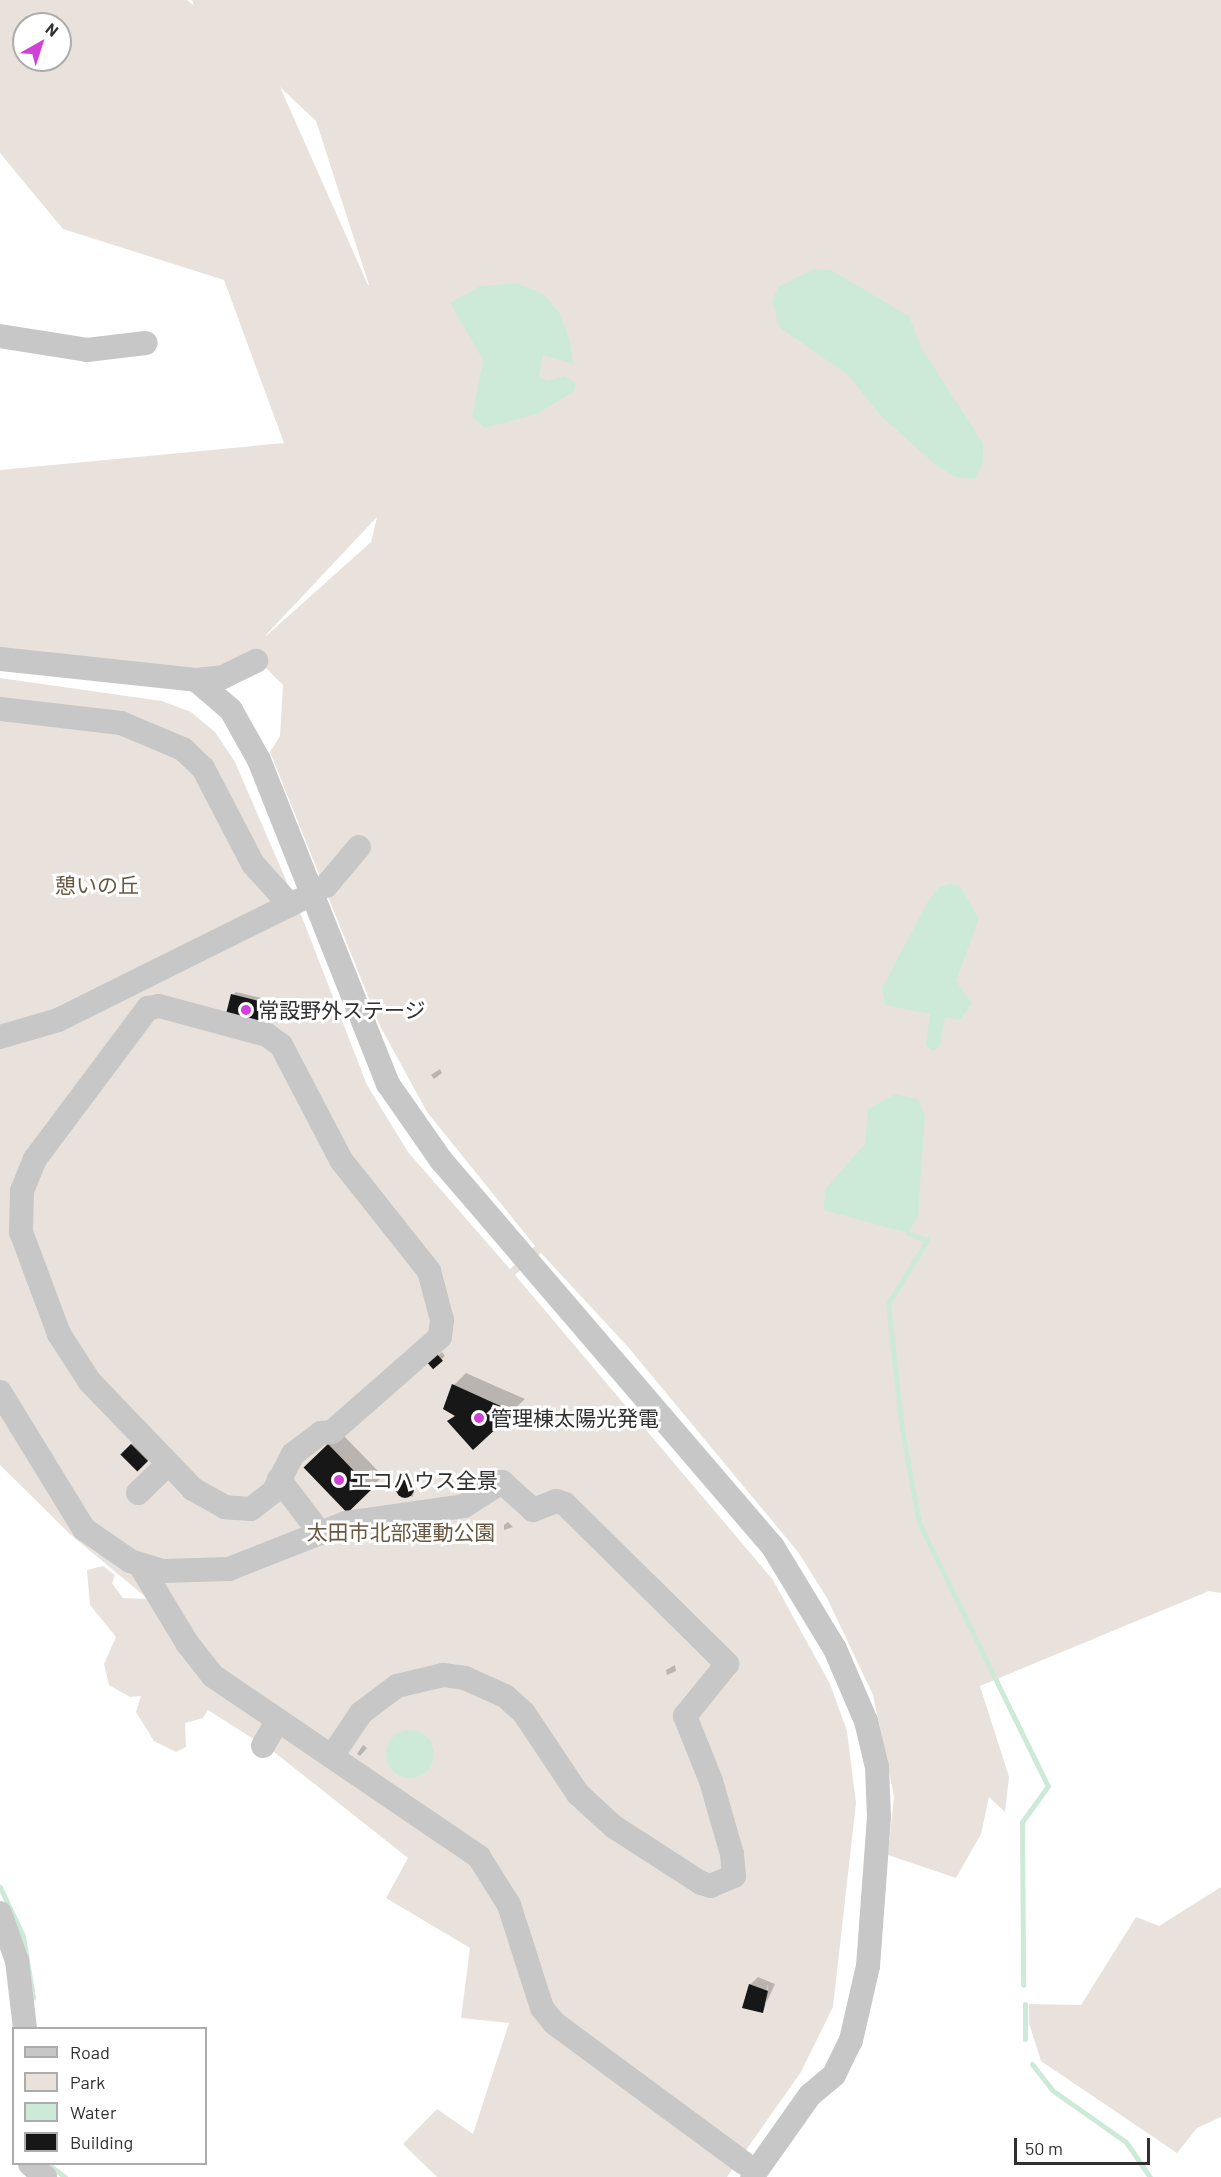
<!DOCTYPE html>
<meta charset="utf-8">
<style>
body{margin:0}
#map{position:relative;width:1221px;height:2177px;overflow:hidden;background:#fff;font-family:Barlow,"Noto Sans JP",sans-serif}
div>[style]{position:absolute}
.green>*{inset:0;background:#e9e2dc}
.water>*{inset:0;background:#cdead9}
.round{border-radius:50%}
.shadow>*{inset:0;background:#0003;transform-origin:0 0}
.stream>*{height:5px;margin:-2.5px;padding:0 2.5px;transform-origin:2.5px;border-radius:2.5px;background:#cdead9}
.building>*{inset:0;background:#171717;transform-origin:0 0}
.minor>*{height:24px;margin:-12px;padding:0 12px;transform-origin:12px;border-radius:12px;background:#c7c7c7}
.dots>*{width:16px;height:16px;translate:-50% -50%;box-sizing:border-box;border:3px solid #fff;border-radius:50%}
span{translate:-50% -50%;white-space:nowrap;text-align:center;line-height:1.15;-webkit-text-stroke:6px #fff;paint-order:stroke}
.park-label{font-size:21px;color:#695740}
.poi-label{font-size:21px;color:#303030}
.left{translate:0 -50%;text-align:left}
.legend{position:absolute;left:12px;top:2027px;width:195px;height:138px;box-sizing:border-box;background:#fff;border:2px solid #acacac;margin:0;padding:8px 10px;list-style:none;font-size:18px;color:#303030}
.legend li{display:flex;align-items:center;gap:12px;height:30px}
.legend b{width:30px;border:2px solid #acacac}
.north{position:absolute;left:12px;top:12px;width:60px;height:60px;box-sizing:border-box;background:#fff;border:2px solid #acacac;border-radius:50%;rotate:39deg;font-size:16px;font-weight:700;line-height:24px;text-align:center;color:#303030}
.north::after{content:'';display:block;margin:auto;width:21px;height:27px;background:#d140d9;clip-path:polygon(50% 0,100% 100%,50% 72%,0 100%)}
.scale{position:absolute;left:1014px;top:2138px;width:136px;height:27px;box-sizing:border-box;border:3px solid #303030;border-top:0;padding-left:8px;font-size:18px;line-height:21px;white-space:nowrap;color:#303030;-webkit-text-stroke:4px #fff;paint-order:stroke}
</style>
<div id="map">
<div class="green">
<div style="clip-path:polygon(evenodd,0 0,187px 0,194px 6px,192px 0,1221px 0,1221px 1593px,1209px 1591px,980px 1686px,1009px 1777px,1005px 1812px,989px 1797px,981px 1834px,956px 1878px,888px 1855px,894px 1796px,873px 1695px,827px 1598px,798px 1552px,628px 1347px,541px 1253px,515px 1275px,773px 1580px,830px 1684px,847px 1731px,856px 1803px,833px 2007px,801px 2072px,727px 2177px,437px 2177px,403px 2144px,437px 2109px,473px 2134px,509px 2023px,461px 2018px,470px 1948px,386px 1898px,408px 1858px,274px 1752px,208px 1710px,203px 1718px,185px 1723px,186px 1747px,176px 1752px,154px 1741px,136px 1712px,141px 1696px,130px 1697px,109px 1685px,104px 1664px,116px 1637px,90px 1605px,87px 1570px,103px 1566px,115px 1575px,112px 1583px,123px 1598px,148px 1599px,71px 1535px,0 1465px,0 678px,162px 701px,191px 712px,215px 732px,235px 762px,302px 917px,367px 1085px,408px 1152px,510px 1269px,535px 1246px,427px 1112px,380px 1026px,270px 752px,280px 736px,283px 685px,264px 666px,173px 673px,0 654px,0 470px,284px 443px,224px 280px,63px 229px,0 153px,0 0,24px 24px,60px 24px,60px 60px,24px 60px,24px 24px,0 0,280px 87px,316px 121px,369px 285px,368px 285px,280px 87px,0 0,377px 517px,371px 542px,266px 636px,266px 635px,377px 517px)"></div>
<div style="clip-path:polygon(1221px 1887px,1221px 2117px,1197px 2128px,1177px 2153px,1041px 2061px,1029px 2023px,1029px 2004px,1081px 2005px,1136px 1917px,1159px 1926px)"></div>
</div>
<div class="water">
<div style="clip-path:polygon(814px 269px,831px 270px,909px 316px,922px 349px,983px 443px,983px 463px,975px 479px,955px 477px,933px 463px,880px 415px,848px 375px,779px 327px,772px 301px,778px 287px)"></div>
<div style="clip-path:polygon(516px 283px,544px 294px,560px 314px,570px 341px,573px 364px,543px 355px,539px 376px,547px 381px,565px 376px,576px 383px,574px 391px,537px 414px,485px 428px,472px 416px,483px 360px,450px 303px,480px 286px)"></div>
<div style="clip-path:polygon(950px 884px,960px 886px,979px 919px,956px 981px,972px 1003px,960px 1020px,945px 1017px,940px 1046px,933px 1051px,926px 1045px,930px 1014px,885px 1005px,882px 988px,928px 901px,939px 887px)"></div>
<div style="clip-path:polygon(895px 1094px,918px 1099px,925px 1114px,918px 1216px,908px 1233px,823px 1210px,826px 1188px,865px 1144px,868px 1109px)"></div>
<div class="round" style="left:386px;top:1730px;width:48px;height:48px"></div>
</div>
<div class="shadow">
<div style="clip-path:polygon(236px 992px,270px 1000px,265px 1023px,233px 995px)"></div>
<div style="clip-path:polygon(440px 1069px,442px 1073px,434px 1079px,431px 1075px)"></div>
<div style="clip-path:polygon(442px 1352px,445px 1356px,434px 1367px,430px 1363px)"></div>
<div style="clip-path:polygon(466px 1373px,525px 1399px,473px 1448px,449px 1421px,456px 1415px,445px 1408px,454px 1385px)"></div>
<div style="clip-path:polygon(341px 1433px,383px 1476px,371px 1488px,317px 1455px)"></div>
<div style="left:135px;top:1441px;width:23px;height:18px;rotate:45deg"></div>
<div style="clip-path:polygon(402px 1477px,415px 1481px,413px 1497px,401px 1493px)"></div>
<div style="clip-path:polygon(508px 1522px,513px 1527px,504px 1530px,504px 1525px)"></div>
<div style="clip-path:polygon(675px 1665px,676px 1671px,667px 1675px,666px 1670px)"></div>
<div style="clip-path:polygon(363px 1745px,367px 1748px,360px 1756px,357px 1754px)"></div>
<div style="clip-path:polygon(evenodd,758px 1977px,775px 1984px,762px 2012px,750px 1985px,758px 1977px,768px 1984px,766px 2005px,763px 2005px,768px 1984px)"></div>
</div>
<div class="stream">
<div style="left:908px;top:1233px;width:20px;rotate:20deg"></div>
<div style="left:927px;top:1240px;width:75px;rotate:121.4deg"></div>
<div style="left:888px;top:1304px;width:127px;rotate:83.7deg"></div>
<div style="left:902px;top:1430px;width:95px;rotate:79.6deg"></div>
<div style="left:919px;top:1523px;width:293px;rotate:63.9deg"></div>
<div style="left:1048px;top:1786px;width:44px;rotate:125.8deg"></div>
<div style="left:1022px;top:1822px;width:163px;rotate:89.6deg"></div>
<div style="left:0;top:1887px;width:54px;rotate:64.9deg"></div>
<div style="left:23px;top:1936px;width:62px;rotate:80.7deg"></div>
<div style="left:1025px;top:2004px;width:35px;rotate:90deg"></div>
<div style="left:1032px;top:2064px;width:33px;rotate:52deg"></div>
<div style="left:1052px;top:2090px;width:90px;rotate:35.1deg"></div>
<div style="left:1126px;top:2142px;width:42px;rotate:55.6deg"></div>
<div style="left:49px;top:2165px;width:20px;rotate:37deg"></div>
</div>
<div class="building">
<div style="left:231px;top:994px;width:38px;height:25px;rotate:14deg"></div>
<div style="left:437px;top:1354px;width:9px;height:13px;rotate:49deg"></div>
<div style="clip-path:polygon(452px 1384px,514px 1412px,473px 1450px,447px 1421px,455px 1416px,443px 1409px)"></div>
<div style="left:131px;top:1444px;width:24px;height:15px;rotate:45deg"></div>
<div style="left:328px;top:1444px;width:63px;height:34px;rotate:46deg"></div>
<div class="round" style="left:396px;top:1480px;width:18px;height:18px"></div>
<div style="clip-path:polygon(749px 1984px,768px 1991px,763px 2013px,742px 2008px)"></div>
</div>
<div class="minor">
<div style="left:0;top:336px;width:88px;rotate:9.1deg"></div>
<div style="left:87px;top:350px;width:59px;rotate:-6.8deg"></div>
<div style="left:0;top:659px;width:197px;rotate:6.1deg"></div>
<div style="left:196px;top:680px;width:46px;rotate:40.6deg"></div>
<div style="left:231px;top:710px;width:57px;rotate:60.8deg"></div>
<div style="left:259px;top:760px;width:349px;rotate:68.3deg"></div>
<div style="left:388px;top:1084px;width:93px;rotate:55.1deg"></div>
<div style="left:441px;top:1160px;width:510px;rotate:49.37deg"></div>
<div style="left:773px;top:1547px;width:119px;rotate:58.7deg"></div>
<div style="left:835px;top:1649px;width:78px;rotate:66.7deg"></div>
<div style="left:866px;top:1721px;width:47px;rotate:76.6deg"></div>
<div style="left:877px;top:1767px;width:50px;rotate:87.7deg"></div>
<div style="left:879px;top:1817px;width:149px;rotate:94.2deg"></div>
<div style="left:868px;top:1966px;width:76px;rotate:102.9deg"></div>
<div style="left:851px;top:2040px;width:39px;rotate:116deg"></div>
<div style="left:834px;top:2075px;width:31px;rotate:140deg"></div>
<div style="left:810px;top:2095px;width:100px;rotate:125.3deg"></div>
<div style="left:196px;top:680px;width:27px;rotate:-6deg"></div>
<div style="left:223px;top:677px;width:37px;rotate:-26deg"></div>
<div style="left:0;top:709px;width:122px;rotate:6.6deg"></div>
<div style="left:121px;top:723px;width:67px;rotate:22.8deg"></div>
<div style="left:183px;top:749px;width:28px;rotate:44deg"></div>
<div style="left:203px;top:768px;width:108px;rotate:62.5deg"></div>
<div style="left:253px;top:864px;width:55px;rotate:47.9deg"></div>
<div style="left:326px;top:886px;width:51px;rotate:-49.8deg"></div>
<div style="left:159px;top:1006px;width:112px;rotate:15deg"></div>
<div style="left:267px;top:1035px;width:17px;rotate:36deg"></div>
<div style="left:281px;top:1045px;width:130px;rotate:62.4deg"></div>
<div style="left:341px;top:1160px;width:142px;rotate:51.6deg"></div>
<div style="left:429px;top:1271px;width:51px;rotate:75.1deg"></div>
<div style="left:442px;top:1320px;width:17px;rotate:97deg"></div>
<div style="left:440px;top:1337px;width:144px;rotate:138.7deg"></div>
<div style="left:332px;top:1432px;width:11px;rotate:175deg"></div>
<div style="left:321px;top:1433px;width:35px;rotate:143deg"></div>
<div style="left:293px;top:1454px;width:42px;rotate:117.2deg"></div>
<div style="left:274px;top:1491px;width:29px;rotate:142deg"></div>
<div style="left:251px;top:1509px;width:26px;rotate:-176deg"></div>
<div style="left:225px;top:1507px;width:37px;rotate:-151deg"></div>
<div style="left:193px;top:1489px;width:149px;rotate:-133.9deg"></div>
<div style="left:90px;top:1382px;width:57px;rotate:-122.9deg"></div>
<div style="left:59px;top:1334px;width:109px;rotate:-110.4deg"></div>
<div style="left:21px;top:1232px;width:41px;rotate:-88.6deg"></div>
<div style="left:22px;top:1191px;width:35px;rotate:-68deg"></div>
<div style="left:35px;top:1159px;width:189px;rotate:-53.2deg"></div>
<div style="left:148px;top:1008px;width:11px;rotate:-10deg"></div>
<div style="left:0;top:1037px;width:60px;rotate:-16.3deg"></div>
<div style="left:58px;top:1020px;width:270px;rotate:-26.4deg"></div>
<div style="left:0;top:1392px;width:161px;rotate:58.5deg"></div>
<div style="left:84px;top:1529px;width:56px;rotate:34.8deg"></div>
<div style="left:130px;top:1561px;width:34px;rotate:17deg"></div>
<div style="left:163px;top:1571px;width:66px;rotate:-1.7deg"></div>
<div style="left:229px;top:1569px;width:126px;rotate:-21.5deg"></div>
<div style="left:346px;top:1523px;width:119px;rotate:-8.2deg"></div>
<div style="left:464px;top:1506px;width:45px;rotate:-32.3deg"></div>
<div style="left:502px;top:1482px;width:42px;rotate:42.1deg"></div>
<div style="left:533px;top:1510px;width:25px;rotate:-21deg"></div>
<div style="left:556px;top:1501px;width:9px;rotate:18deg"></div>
<div style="left:565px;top:1504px;width:228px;rotate:44.6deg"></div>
<div style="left:727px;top:1664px;width:67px;rotate:128.9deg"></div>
<div style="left:685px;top:1716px;width:70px;rotate:68.2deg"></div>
<div style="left:711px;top:1781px;width:76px;rotate:74deg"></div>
<div style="left:732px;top:1854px;width:22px;rotate:85deg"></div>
<div style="left:734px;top:1876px;width:25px;rotate:157deg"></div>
<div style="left:711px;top:1886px;width:10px;rotate:-163deg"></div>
<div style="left:701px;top:1883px;width:103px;rotate:-147.2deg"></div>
<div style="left:614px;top:1827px;width:49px;rotate:-137.5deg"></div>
<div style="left:578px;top:1794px;width:97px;rotate:-123.7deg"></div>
<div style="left:524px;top:1713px;width:25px;rotate:-138deg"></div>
<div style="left:505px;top:1696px;width:44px;rotate:-155.8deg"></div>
<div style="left:465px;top:1678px;width:22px;rotate:-172deg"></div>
<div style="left:443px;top:1675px;width:47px;rotate:166.6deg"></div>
<div style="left:397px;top:1686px;width:45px;rotate:143.1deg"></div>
<div style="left:361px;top:1713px;width:52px;rotate:124deg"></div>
<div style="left:279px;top:1479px;width:68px;rotate:52.8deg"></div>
<div style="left:138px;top:1493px;width:40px;rotate:-44deg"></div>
<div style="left:140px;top:1565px;width:91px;rotate:58.9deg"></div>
<div style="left:187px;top:1643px;width:42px;rotate:51.8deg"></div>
<div style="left:213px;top:1676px;width:322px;rotate:34.2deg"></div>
<div style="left:479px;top:1857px;width:57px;rotate:58deg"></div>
<div style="left:509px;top:1905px;width:108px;rotate:72.2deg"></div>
<div style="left:542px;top:2008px;width:19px;rotate:51deg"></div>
<div style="left:554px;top:2023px;width:236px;rotate:36.4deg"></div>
<div style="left:263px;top:1746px;width:30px;rotate:-60deg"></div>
<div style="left:0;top:1913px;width:51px;rotate:70.5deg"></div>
<div style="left:17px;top:1961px;width:67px;rotate:83.2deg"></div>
<div style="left:30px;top:2164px;width:20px;rotate:41deg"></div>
</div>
<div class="dots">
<div style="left:246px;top:1010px;background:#d140d9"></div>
<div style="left:479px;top:1418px;background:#d140d9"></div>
<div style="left:339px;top:1480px;background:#d140d9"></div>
</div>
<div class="park-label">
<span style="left:97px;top:885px">憩いの丘</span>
<span style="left:401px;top:1532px">太田市北部運動公園</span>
</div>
<div class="poi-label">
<span class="left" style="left:258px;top:1010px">常設野外ステージ</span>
<span class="left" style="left:491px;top:1418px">管理棟太陽光発電</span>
<span class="left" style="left:351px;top:1480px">エコハウス全景</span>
</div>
<ul class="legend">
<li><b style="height:8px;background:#c7c7c7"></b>Road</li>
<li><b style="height:16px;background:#e9e2dc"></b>Park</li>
<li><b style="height:16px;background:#cdead9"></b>Water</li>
<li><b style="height:16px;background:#171717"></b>Building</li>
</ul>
<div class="north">N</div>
<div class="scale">50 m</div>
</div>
